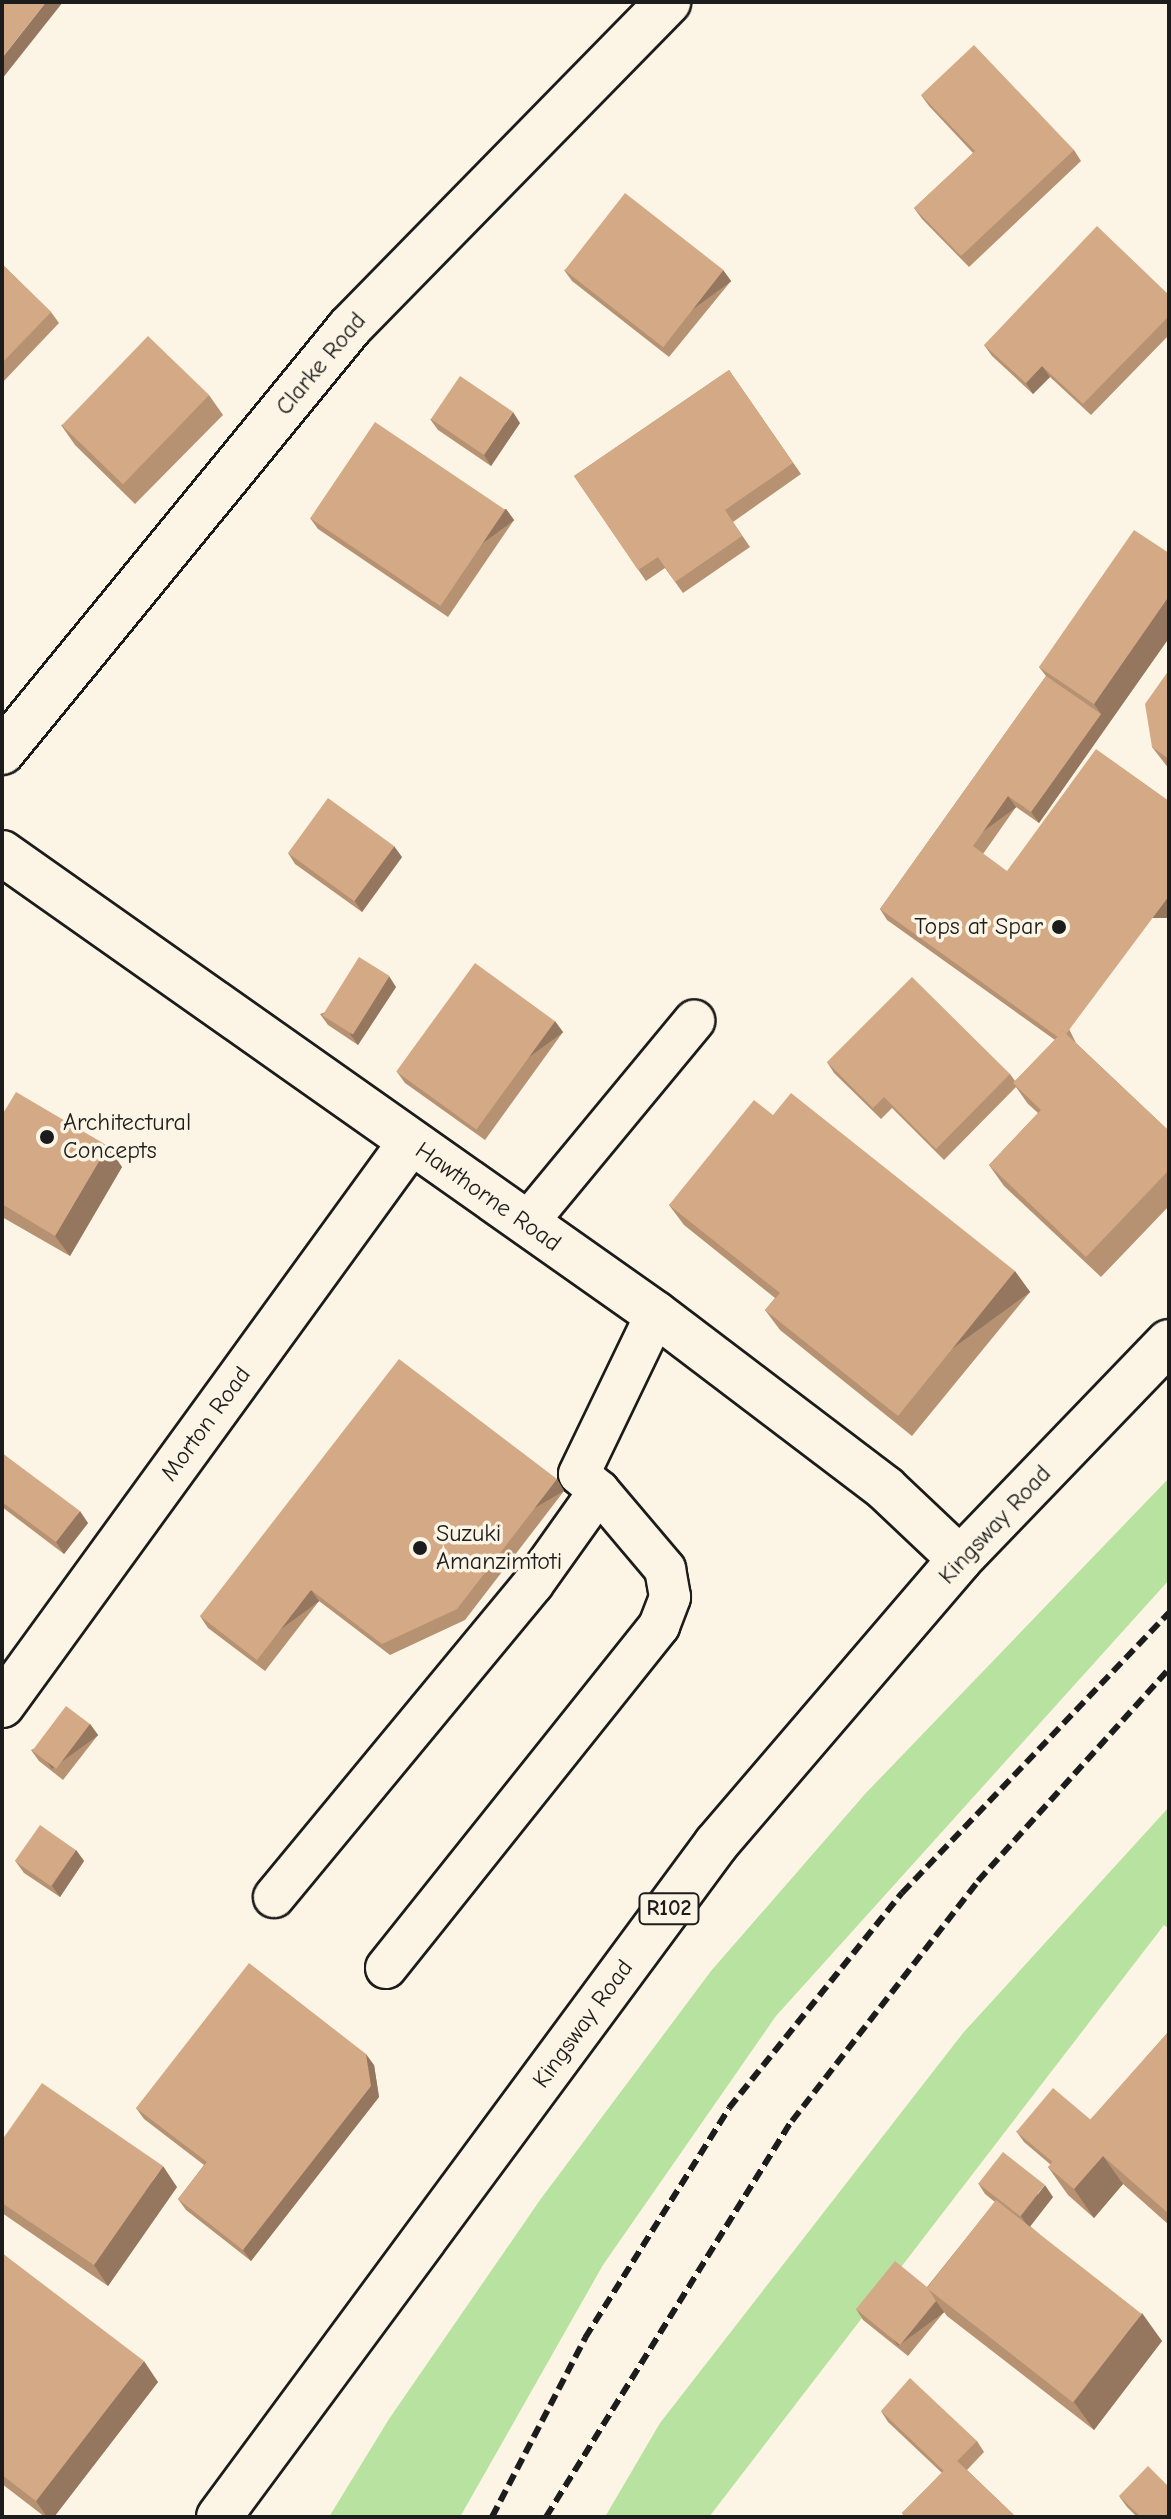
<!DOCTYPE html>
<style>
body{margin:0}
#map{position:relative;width:1171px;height:2519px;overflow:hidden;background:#fcf5e5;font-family:"Comic Neue",sans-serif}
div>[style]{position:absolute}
.green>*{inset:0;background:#b8e29f}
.roads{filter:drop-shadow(2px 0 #1c1c1c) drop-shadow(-2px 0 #1c1c1c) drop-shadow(0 2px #1c1c1c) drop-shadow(0 -2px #1c1c1c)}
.service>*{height:40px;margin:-20px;padding:0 20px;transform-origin:20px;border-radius:20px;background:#fcf5e5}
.minor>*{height:44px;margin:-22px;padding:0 22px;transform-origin:22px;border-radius:22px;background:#fcf5e5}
.primary>*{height:44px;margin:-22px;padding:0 22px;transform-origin:22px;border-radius:22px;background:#fcf5e5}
.rail>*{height:6px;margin-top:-3px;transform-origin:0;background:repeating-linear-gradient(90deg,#1c1c1c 0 12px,transparent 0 18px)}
.wall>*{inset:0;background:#b69273}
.shaded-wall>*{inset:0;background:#94775e;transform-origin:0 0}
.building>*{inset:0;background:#d4aa86;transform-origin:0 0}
.dots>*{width:22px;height:22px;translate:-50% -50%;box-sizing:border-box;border:4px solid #fcf5e5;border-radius:50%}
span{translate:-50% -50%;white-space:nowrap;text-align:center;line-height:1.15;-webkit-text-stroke:7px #fcf5e5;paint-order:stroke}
.shield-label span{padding:2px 6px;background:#fcf5e5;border:2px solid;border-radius:6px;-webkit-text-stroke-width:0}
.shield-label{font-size:22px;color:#1c1c1c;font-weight:700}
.street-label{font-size:24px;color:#1c1c1c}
.poi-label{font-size:24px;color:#1c1c1c}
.right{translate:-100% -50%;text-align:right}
.left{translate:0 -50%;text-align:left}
.frame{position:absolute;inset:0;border:4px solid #1c1c1c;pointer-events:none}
</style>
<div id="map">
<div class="green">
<div style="clip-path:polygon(1169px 1478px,1169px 1580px,776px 2016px,603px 2265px,460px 2517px,329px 2517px,389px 2419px,540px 2200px,711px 1971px,865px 1794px)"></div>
<div style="clip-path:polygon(1169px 1807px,1169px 1929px,1164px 1925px,709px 2517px,605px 2517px,660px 2423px,963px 2033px)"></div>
</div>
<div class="roads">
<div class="service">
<div style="left:526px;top:1224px;width:264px;rotate:-50.4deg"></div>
<div style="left:274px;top:1897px;width:406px;rotate:-50.4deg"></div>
<div style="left:533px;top:1584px;width:114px;rotate:-54.6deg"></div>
<div style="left:599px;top:1491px;width:26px;rotate:-140deg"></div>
<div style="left:579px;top:1474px;width:178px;rotate:-64.3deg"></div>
<div style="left:386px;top:1968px;width:438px;rotate:-51.4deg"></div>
<div style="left:659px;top:1626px;width:31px;rotate:-69deg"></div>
<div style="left:670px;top:1597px;width:28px;rotate:-100deg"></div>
<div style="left:665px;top:1569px;width:102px;rotate:-130.2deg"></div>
</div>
<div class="minor">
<div style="left:2px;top:752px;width:549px;rotate:-50.69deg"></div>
<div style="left:350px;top:327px;width:455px;rotate:-45.6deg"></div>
<div style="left:2px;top:853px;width:800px;rotate:35.18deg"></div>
<div style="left:656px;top:1314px;width:288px;rotate:37.2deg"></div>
<div style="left:885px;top:1488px;width:103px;rotate:43.4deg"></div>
<div style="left:2px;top:1705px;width:694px;rotate:-54.02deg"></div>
</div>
<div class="primary">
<div style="left:219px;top:2517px;width:837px;rotate:-53.55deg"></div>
<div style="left:716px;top:1844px;width:375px;rotate:-49.4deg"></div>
<div style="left:960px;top:1559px;width:301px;rotate:-46.1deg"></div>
</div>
</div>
<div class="rail">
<div style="left:492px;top:2517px;width:202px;rotate:-62.5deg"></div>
<div style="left:585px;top:2338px;width:271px;rotate:-57.9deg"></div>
<div style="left:729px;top:2108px;width:276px;rotate:-51.2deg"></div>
<div style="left:902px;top:1893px;width:387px;rotate:-46.4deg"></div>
<div style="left:546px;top:2517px;width:466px;rotate:-58.2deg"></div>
<div style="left:792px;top:2121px;width:304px;rotate:-52.2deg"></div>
<div style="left:978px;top:1881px;width:285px;rotate:-48deg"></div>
</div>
<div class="wall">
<div style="clip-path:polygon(921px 95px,1074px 150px,1081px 161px,969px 267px,922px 219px,914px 208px,973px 153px,929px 106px)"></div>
<div style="clip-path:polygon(2px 264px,51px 312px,59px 323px,2px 383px)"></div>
<div style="clip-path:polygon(564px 270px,723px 270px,731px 281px,669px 357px,572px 281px)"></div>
<div style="clip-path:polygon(1169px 295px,1169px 335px,1091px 415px,1050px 377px,1033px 394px,992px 356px,984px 345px)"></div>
<div style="clip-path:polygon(729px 370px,801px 474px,733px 522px,750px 547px,683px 593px,665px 568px,646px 581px,574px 476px)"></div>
<div style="clip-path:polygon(209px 395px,223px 415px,135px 504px,75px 445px,61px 425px)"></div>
<div style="clip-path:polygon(430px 419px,520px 423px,491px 466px,438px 430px)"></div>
<div style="clip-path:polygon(506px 509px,514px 520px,448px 617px,318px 529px,310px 518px)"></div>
<div style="clip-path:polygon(1169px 553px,1169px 638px,1039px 823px,1016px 807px,983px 854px,1076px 1043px,1169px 1131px,1169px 1206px,1101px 1277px,1004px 1186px,989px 1165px,1038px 1113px,1028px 1104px,1016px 1087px,944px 1160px,892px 1108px,881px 1119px,834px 1073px,827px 1062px,1010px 1074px,1015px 1081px,1055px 1040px,887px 920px,880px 909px,1046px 676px,1039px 667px)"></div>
<div style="clip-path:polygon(1169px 670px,1169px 769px,1152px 747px)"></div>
<div style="clip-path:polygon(288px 853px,402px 857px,362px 912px,295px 864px)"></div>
<div style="clip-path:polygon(396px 987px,358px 1045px,328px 1025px,320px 1014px)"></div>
<div style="clip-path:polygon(563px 1032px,485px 1140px,405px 1083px,397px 1072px)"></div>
<div style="clip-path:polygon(2px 1115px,122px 1167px,70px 1256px,2px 1217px)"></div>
<div style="clip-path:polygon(773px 1115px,1030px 1292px,912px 1436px,780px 1330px,765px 1310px,775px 1298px,684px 1225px,669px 1205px)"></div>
<div style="clip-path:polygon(2px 1453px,88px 1523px,64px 1554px,2px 1507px)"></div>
<div style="clip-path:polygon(557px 1479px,564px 1491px,465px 1620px,390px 1655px,319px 1601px,265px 1671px,208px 1628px,200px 1616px)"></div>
<div style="clip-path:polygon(90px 1724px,98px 1735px,63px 1780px,39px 1761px,31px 1750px)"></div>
<div style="clip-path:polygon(76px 1850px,84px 1861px,60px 1897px,24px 1873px,16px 1862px)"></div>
<div style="clip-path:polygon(1169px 2031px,1169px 2225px,1123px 2184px,1094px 2218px,1068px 2195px,1048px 2167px,1051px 2165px,1024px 2142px,1016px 2131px,1091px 2120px)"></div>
<div style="clip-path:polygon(374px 2065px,379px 2097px,251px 2261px,186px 2210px,178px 2199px,204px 2165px,144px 2119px,136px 2108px)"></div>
<div style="clip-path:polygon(2px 2140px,177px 2187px,108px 2286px,2px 2213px)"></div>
<div style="clip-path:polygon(978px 2183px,1053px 2197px,1030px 2226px,1162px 2341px,1094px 2430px,947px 2316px,944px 2312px,908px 2356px,863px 2320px,856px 2309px,927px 2287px,995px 2202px,985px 2194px)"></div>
<div style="clip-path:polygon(2px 2253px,158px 2382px,54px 2517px,45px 2517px,2px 2484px)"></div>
<div style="clip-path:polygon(881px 2411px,977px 2441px,984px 2452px,967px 2470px,1016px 2517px,905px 2517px,902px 2513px,942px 2473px,888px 2422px)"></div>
<div style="clip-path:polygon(1119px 2496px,1169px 2517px,1137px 2517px,1127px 2507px)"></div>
</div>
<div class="shaded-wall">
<div style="clip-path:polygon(46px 2px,63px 2px,2px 79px,2px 58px)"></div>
<div style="left:723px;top:270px;width:14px;height:98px;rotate:54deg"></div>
<div style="clip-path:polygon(1042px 366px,1050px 377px,1033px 394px,1026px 383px)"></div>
<div style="clip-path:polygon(513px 412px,520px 423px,491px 466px,484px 455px)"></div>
<div style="left:506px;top:509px;width:14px;height:116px;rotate:54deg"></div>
<div style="clip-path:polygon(1169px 596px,1169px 638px,1039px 823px,1031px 812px,1101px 714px,1094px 704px)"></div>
<div style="left:1008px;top:796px;width:14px;height:61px;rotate:54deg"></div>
<div style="clip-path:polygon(394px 846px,402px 857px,362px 912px,354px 900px)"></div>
<div style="left:1169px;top:896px;width:22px;height:179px;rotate:90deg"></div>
<div style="clip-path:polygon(389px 976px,396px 987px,358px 1045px,350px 1034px)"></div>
<div style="left:555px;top:1021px;width:14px;height:133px;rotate:54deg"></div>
<div style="clip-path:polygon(108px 1146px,122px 1167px,70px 1256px,55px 1236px)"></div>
<div style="left:1015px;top:1271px;width:26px;height:186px;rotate:54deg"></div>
<div style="left:557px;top:1479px;width:14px;height:164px;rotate:60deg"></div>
<div style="clip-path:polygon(80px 1511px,88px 1523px,64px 1554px,56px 1542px)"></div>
<div style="left:311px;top:1590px;width:14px;height:88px;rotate:54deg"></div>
<div style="left:90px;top:1724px;width:14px;height:57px;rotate:54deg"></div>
<div style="clip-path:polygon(76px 1850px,84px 1861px,60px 1897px,52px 1886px)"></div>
<div style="clip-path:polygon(366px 2054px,374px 2065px,379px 2097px,251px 2261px,243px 2250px)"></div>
<div style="clip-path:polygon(1103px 2156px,1123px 2184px,1094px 2218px,1074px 2189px)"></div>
<div style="clip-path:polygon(163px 2166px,177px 2187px,108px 2286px,94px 2265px)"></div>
<div style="clip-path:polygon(1045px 2185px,1053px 2197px,1029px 2228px,1021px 2216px)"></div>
<div style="left:936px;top:2301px;width:14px;height:57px;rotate:54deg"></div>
<div style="clip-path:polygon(1142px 2313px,1162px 2341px,1094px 2430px,1074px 2402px)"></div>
<div style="clip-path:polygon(144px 2361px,158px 2382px,54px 2517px,47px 2517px,36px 2501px)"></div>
</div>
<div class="building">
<div style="clip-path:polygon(2px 2px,46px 2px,2px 58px)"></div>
<div style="clip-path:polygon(974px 45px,1074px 150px,961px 256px,914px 208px,975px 151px,921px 95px)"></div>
<div style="left:625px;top:193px;width:125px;height:98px;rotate:38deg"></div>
<div style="clip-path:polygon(1097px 226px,1169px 295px,1169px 316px,1083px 404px,1042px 366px,1026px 383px,984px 345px)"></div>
<div style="clip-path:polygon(2px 264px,51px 312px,2px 363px)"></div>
<div style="left:148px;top:336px;width:85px;height:124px;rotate:44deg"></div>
<div style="clip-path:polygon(729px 370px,793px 463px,725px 510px,742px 536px,675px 582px,658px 557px,638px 570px,574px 476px)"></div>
<div style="left:460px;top:376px;width:64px;height:52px;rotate:34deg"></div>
<div style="left:375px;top:422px;width:157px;height:116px;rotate:34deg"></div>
<div style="clip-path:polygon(1134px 530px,1169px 553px,1169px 596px,1094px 704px,1039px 667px)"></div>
<div style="clip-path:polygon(1169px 670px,1169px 759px,1152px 747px,1145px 704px)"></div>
<div style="clip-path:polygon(1046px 676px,1101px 714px,1031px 812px,1008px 796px,973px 846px,1007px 871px,1096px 749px,1169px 801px,1169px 896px,1066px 1034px,1063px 1031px,1058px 1037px,880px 909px)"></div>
<div style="left:328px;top:798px;width:82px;height:68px;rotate:36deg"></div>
<div style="left:359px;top:957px;width:36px;height:69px;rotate:32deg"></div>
<div style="left:475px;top:963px;width:99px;height:134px;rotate:36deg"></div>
<div style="clip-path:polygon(912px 977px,1010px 1074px,936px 1149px,884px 1097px,873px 1108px,827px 1062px)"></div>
<div style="clip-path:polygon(1063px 1031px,1169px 1131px,1169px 1170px,1086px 1257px,989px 1165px,1041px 1110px,1013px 1083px)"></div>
<div style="clip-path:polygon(16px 1092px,108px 1146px,55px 1236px,2px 1204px,2px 1115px)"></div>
<div style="clip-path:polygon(791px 1093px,1015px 1271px,898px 1416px,765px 1310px,780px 1293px,669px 1205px,754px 1100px,773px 1115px)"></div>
<div style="clip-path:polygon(399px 1359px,557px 1479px,457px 1609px,382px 1644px,311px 1590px,257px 1660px,200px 1616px)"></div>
<div style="clip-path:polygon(2px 1453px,80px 1511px,56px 1542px,2px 1502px)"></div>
<div style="left:66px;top:1706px;width:30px;height:56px;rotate:37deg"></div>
<div style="left:40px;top:1825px;width:44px;height:44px;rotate:35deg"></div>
<div style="clip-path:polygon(249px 1963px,366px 2054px,371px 2086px,243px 2250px,178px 2199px,207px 2162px,136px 2108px)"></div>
<div style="clip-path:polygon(1169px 2031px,1169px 2214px,1103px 2156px,1074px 2189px,1048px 2167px)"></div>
<div style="clip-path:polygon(42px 2083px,163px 2166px,94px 2265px,2px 2203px,2px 2140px)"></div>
<div style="left:1053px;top:2088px;width:50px;height:57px;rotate:40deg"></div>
<div style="left:1003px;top:2152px;width:53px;height:40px;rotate:38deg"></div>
<div style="left:996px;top:2200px;width:185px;height:112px;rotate:38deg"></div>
<div style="clip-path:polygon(2px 2253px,144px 2361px,36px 2501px,2px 2475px)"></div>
<div style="clip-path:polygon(895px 2261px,927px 2287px,936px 2301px,900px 2345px,856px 2309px)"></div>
<div style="clip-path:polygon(910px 2378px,977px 2441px,957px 2461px,955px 2459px,944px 2471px,881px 2411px)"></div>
<div style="clip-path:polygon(955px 2459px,1016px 2517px,906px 2517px,902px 2513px)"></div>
<div style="clip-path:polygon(1148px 2466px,1169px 2487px,1169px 2517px,1141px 2517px,1119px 2496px)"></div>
</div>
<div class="dots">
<div style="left:1059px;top:927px;background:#1c1c1c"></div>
<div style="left:47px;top:1137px;background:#1c1c1c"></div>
<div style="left:420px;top:1548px;background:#1c1c1c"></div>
</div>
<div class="shield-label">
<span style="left:669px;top:1909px">R102</span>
</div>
<div class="street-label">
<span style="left:321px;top:364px;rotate:-50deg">Clarke Road</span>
<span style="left:488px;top:1197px;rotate:35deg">Hawthorne Road</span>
<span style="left:206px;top:1424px;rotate:-54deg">Morton Road</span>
<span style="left:995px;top:1525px;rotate:-47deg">Kingsway Road</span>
<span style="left:583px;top:2024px;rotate:-54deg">Kingsway Road</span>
</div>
<div class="poi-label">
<span class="right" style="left:1043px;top:927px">Tops at Spar</span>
<span class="left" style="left:63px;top:1137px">Architectural<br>Concepts</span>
<span class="left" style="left:436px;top:1548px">Suzuki<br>Amanzimtoti</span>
</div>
<div class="frame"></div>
</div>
